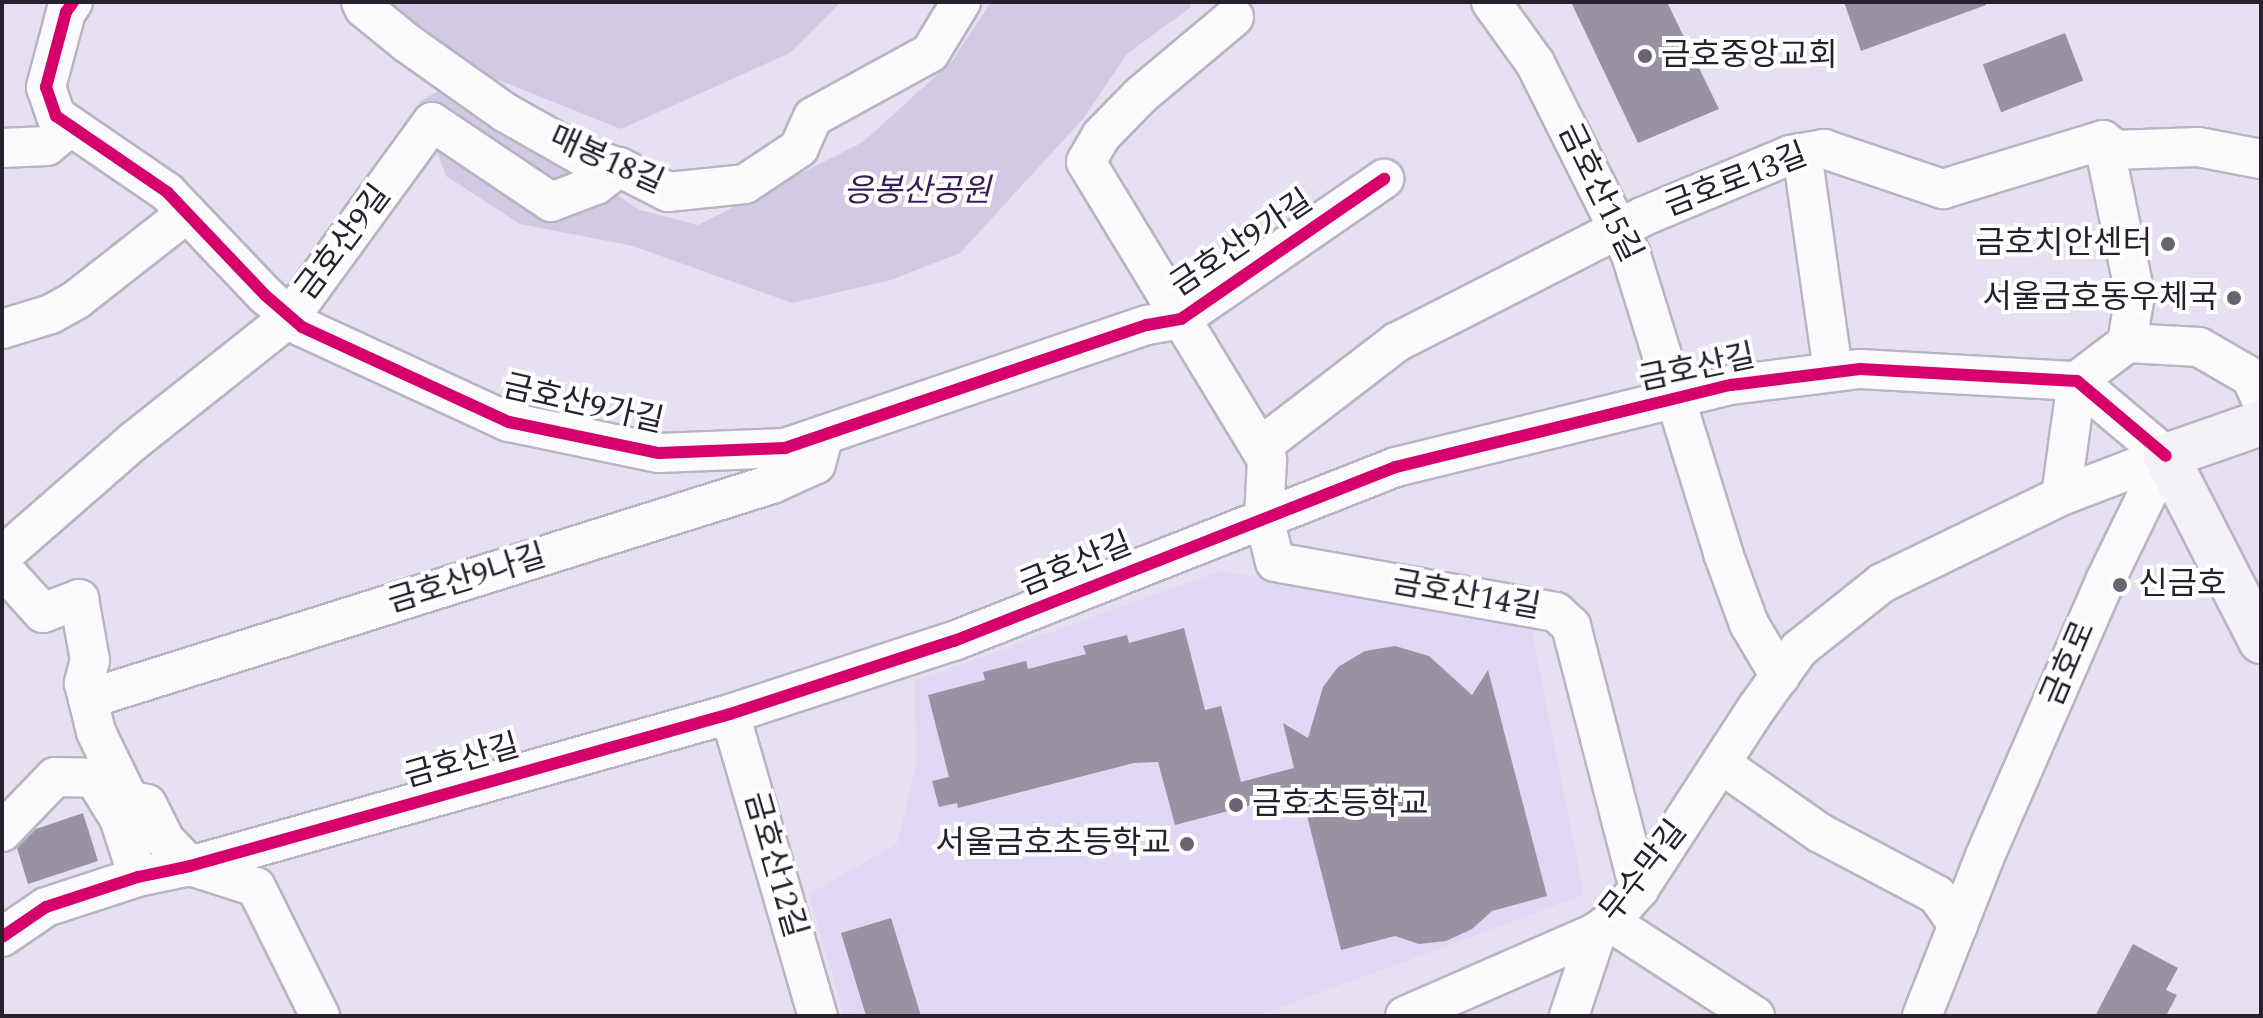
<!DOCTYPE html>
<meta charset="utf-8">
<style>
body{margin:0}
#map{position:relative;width:2263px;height:1018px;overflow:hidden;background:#e7e0f2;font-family:Spectral,"Noto Sans KR",serif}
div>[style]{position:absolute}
.built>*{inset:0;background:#e2d7f4}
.green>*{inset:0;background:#d4c9e5}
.building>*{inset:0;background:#9892a2;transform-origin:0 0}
.roads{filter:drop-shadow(2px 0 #b9b3c2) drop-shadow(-2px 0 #b9b3c2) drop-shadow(0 2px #b9b3c2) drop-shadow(0 -2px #b9b3c2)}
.minor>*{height:38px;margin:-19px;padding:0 19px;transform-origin:19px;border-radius:19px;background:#fbfafd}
.major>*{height:44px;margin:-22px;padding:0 22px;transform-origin:22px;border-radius:22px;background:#f4f1f9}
.cycleway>*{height:12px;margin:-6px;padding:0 6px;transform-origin:6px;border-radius:6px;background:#d6006c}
.dots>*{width:22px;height:22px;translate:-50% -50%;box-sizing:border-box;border:4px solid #fff;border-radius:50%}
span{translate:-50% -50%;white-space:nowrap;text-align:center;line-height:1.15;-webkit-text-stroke:8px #fff;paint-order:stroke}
.poi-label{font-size:32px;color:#26212d}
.left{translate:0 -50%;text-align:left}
.right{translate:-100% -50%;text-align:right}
.street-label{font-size:32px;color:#26212d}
.park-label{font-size:32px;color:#381d57;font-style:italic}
.frame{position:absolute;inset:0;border:4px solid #26212d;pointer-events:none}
</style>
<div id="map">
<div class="built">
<div style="clip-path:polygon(1220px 571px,1530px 622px,1584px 895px,1257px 1016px,844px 1016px,809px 894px,897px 844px,916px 766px,915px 681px)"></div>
</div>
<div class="green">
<div style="clip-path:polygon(392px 2px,841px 2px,790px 53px,621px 129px,456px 63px,404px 24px)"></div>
<div style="clip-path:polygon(991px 2px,1190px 2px,1191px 7px,1127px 54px,1083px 119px,960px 253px,891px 280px,792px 303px,633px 246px,520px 224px,446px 176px,419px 102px,447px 86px,640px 210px,698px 225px,863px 142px,952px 61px)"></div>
</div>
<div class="building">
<div style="clip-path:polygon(1571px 2px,1667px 2px,1719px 109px,1638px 143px)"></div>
<div style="clip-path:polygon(1844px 2px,1986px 2px,1986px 5px,1861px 51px)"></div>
<div style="left:2065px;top:33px;width:51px;height:88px;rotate:69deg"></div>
<div style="clip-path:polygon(1184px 628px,1205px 710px,1221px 706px,1241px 782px,1294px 768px,1283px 723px,1308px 738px,1323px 687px,1338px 667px,1365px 651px,1395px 646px,1429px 656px,1472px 695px,1488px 670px,1547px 896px,1492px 911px,1472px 929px,1446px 941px,1419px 944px,1395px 936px,1341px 950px,1301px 792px,1175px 825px,1158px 762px,1134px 763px,958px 808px,957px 803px,939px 807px,932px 781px,949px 777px,928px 695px,985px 680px,983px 672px,1026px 661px,1028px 669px,1086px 654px,1083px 646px,1127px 635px,1129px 643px)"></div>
<div style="clip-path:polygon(83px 813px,98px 861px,28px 884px,17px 848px,36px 829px)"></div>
<div style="clip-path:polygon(891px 918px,921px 1016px,866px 1016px,841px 933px)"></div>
<div style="clip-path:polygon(2133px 944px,2178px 968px,2166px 990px,2177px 995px,2166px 1016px,2095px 1016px)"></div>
</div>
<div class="roads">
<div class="minor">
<div style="left:73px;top:2px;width:12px;rotate:125deg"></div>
<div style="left:66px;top:12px;width:78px;rotate:104.9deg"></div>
<div style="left:46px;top:87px;width:31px;rotate:71deg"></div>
<div style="left:56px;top:116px;width:135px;rotate:34.4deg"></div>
<div style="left:167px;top:192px;width:142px;rotate:46.4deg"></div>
<div style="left:265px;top:295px;width:49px;rotate:40.9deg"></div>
<div style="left:302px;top:327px;width:228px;rotate:24.7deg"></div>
<div style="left:509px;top:422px;width:153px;rotate:11.7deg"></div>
<div style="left:659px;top:453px;width:126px;rotate:-2.3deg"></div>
<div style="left:785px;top:448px;width:382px;rotate:-18.8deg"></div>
<div style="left:1147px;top:325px;width:35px;rotate:-10deg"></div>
<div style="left:1181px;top:319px;width:247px;rotate:-34.6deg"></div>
<div style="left:361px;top:2px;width:7px;rotate:63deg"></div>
<div style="left:364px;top:8px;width:55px;rotate:39.1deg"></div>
<div style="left:407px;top:43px;width:121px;rotate:35.3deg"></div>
<div style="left:506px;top:113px;width:87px;rotate:29.5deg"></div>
<div style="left:582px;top:156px;width:39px;rotate:17deg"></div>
<div style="left:619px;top:167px;width:55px;rotate:27deg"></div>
<div style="left:668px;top:192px;width:77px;rotate:-5.9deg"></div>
<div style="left:745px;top:184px;width:65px;rotate:-33.7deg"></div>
<div style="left:799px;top:148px;width:34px;rotate:-66deg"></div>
<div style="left:813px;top:117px;width:133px;rotate:-28.7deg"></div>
<div style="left:930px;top:53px;width:60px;rotate:-58.7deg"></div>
<div style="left:1491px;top:2px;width:75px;rotate:54.2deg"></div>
<div style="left:1535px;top:63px;width:215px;rotate:63.4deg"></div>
<div style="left:1631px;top:255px;width:312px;rotate:72.8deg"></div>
<div style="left:1723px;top:553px;width:76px;rotate:69.9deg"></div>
<div style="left:1749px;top:624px;width:61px;rotate:59.2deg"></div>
<div style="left:1234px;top:17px;width:123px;rotate:140deg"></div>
<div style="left:1140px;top:96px;width:56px;rotate:134.3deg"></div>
<div style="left:1101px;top:136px;width:30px;rotate:120deg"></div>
<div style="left:1086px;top:162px;width:349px;rotate:58.7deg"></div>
<div style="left:1267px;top:460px;width:58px;rotate:93deg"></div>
<div style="left:1264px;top:518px;width:45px;rotate:76deg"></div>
<div style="left:1275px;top:562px;width:285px;rotate:10.1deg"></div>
<div style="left:1556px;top:612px;width:21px;rotate:43deg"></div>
<div style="left:1571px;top:626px;width:272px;rotate:75.5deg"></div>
<div style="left:2103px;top:140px;width:158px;rotate:78.3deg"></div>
<div style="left:2135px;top:295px;width:49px;rotate:99.5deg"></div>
<div style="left:2px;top:148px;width:45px;rotate:-2.5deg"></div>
<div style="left:47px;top:146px;width:31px;rotate:-40deg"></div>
<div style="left:1802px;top:153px;width:221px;rotate:81.9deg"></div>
<div style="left:2px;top:329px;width:51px;rotate:-17deg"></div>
<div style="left:51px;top:314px;width:29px;rotate:-29deg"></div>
<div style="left:76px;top:300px;width:141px;rotate:-38.1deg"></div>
<div style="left:1260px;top:447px;width:173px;rotate:-37.5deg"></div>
<div style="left:1397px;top:342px;width:275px;rotate:-27deg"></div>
<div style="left:1642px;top:217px;width:160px;rotate:-22.7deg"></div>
<div style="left:1790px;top:155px;width:35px;rotate:-10deg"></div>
<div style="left:1824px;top:149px;width:126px;rotate:18.6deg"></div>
<div style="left:1943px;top:189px;width:167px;rotate:-17deg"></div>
<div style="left:2103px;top:140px;width:16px;rotate:38deg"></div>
<div style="left:2116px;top:150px;width:82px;rotate:-2.1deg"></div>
<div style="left:2198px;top:147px;width:64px;rotate:10.8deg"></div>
<div style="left:2061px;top:496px;width:116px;rotate:-82.1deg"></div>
<div style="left:2077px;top:381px;width:63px;rotate:-37.2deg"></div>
<div style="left:2127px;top:343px;width:72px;rotate:3.2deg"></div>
<div style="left:2199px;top:347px;width:60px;rotate:30deg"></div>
<div style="left:2251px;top:377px;width:24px;rotate:66deg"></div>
<div style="left:2px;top:556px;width:176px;rotate:-41.1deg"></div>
<div style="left:135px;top:440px;width:198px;rotate:-38.4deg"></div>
<div style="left:290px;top:317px;width:241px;rotate:-53.9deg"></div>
<div style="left:432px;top:122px;width:143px;rotate:33.9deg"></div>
<div style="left:551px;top:202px;width:48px;rotate:-20.7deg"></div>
<div style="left:596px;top:185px;width:29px;rotate:-38deg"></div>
<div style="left:2px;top:568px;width:61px;rotate:47.7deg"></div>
<div style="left:43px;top:613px;width:39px;rotate:-21deg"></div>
<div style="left:79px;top:599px;width:62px;rotate:79.8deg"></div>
<div style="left:90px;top:660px;width:24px;rotate:105deg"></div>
<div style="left:84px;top:683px;width:50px;rotate:76.2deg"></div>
<div style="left:96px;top:732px;width:76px;rotate:64.1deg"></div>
<div style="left:129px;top:800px;width:18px;rotate:13deg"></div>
<div style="left:147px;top:804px;width:40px;rotate:63.4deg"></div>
<div style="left:165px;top:840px;width:36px;rotate:46deg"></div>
<div style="left:190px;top:866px;width:69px;rotate:17.7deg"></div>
<div style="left:256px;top:887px;width:144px;rotate:63.6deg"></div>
<div style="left:88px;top:699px;width:717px;rotate:-17.45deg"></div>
<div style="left:772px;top:484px;width:48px;rotate:-24.4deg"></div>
<div style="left:816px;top:464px;width:30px;rotate:-75deg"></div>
<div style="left:730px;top:714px;width:315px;rotate:73.8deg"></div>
<div style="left:1721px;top:764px;width:121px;rotate:34.9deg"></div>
<div style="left:1820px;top:833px;width:132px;rotate:27.9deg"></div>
<div style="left:1937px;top:895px;width:37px;rotate:55deg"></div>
<div style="left:2px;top:832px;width:76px;rotate:-46.1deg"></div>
<div style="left:55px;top:777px;width:39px;rotate:1deg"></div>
<div style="left:94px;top:778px;width:47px;rotate:58deg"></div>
<div style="left:119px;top:818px;width:62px;rotate:72.1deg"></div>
<div style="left:1610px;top:922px;width:173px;rotate:33deg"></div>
<div style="left:2px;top:937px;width:53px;rotate:-34.3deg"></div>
<div style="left:46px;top:907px;width:97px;rotate:-18.1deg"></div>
<div style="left:138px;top:877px;width:53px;rotate:-11.9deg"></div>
<div style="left:190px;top:866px;width:561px;rotate:-15.72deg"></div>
<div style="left:730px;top:714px;width:236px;rotate:-18.1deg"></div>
<div style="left:954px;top:641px;width:475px;rotate:-21.5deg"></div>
<div style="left:1396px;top:467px;width:345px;rotate:-13.8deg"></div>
<div style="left:1731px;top:385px;width:130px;rotate:-7.1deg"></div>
<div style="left:1860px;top:369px;width:217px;rotate:3.2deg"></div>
<div style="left:2077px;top:381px;width:116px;rotate:40.1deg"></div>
<div style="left:1405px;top:1016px;width:210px;rotate:-23.6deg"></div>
<div style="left:1597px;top:932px;width:16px;rotate:-38deg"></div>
<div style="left:1610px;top:922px;width:44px;rotate:-48.7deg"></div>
<div style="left:1639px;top:889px;width:215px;rotate:-57deg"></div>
<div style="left:1756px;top:709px;width:74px;rotate:-54.4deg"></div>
<div style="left:1799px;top:649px;width:106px;rotate:-38.5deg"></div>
<div style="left:1882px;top:583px;width:199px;rotate:-25.9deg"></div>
<div style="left:2061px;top:496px;width:112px;rotate:-20.9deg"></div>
<div style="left:1569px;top:1016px;width:89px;rotate:-71.6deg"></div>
<div style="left:1922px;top:1016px;width:172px;rotate:-68.5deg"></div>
<div style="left:1985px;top:856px;width:300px;rotate:-66.4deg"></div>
<div style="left:2105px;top:581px;width:139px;rotate:-64deg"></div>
</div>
<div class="major">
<div style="left:2261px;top:423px;width:101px;rotate:160.8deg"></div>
<div style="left:2166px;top:456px;width:208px;rotate:62.8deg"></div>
</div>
</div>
<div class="cycleway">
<div style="left:73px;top:2px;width:12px;rotate:125deg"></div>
<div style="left:66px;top:12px;width:78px;rotate:104.9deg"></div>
<div style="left:46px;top:87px;width:31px;rotate:71deg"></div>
<div style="left:56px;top:116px;width:135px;rotate:34.4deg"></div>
<div style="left:167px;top:192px;width:142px;rotate:46.4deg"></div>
<div style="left:265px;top:295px;width:49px;rotate:40.9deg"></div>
<div style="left:302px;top:327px;width:228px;rotate:24.7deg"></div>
<div style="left:509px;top:422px;width:153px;rotate:11.7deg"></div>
<div style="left:659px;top:453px;width:126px;rotate:-2.3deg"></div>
<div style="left:785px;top:448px;width:382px;rotate:-18.8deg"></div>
<div style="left:1147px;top:325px;width:35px;rotate:-10deg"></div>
<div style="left:1181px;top:319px;width:247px;rotate:-34.6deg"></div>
<div style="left:2px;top:937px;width:53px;rotate:-34.3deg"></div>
<div style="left:46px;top:907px;width:97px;rotate:-18.1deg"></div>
<div style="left:138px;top:877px;width:53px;rotate:-11.9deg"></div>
<div style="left:190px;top:866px;width:561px;rotate:-15.72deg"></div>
<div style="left:730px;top:714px;width:236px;rotate:-18.1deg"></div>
<div style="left:954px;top:641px;width:475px;rotate:-21.5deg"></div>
<div style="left:1396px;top:467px;width:345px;rotate:-13.8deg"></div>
<div style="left:1731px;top:385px;width:130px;rotate:-7.1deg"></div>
<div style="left:1860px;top:369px;width:217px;rotate:3.2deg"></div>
<div style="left:2077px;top:381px;width:116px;rotate:40.1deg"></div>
</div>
<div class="dots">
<div style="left:1645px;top:56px;background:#6a6472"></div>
<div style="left:2168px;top:244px;background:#6a6472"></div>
<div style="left:2234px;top:298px;background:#6a6472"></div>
<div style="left:2120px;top:585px;background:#6a6472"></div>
<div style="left:1236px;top:805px;background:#6a6472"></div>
<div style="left:1187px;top:844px;background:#6a6472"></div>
</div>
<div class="poi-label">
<span class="left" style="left:1661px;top:56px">금호중앙교회</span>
<span class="right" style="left:2152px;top:244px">금호치안센터</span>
<span class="right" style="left:2218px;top:298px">서울금호동우체국</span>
<span class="left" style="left:2138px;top:585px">신금호</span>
<span class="left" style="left:1252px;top:805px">금호초등학교</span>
<span class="right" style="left:1171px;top:844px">서울금호초등학교</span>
</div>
<div class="street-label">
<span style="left:606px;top:161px;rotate:24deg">매봉18길</span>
<span style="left:1736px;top:181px;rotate:-21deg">금호로13길</span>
<span style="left:1599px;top:193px;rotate:64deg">금호산15길</span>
<span style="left:344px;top:243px;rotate:-53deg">금호산9길</span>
<span style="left:1242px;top:244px;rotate:-34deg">금호산9가길</span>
<span style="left:1697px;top:369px;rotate:-12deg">금호산길</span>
<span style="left:583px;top:405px;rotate:13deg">금호산9가길</span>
<span style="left:1076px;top:565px;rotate:-22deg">금호산길</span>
<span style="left:467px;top:580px;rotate:-17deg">금호산9나길</span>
<span style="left:1466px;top:596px;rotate:10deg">금호산14길</span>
<span style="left:2069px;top:664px;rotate:-67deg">금호로</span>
<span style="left:462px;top:762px;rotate:-16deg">금호산길</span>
<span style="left:774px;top:865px;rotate:74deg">금호산12길</span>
<span style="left:1644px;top:872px;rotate:-52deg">무수막길</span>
</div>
<div class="park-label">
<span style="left:917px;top:192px">응봉산공원</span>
</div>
<div class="frame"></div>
</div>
